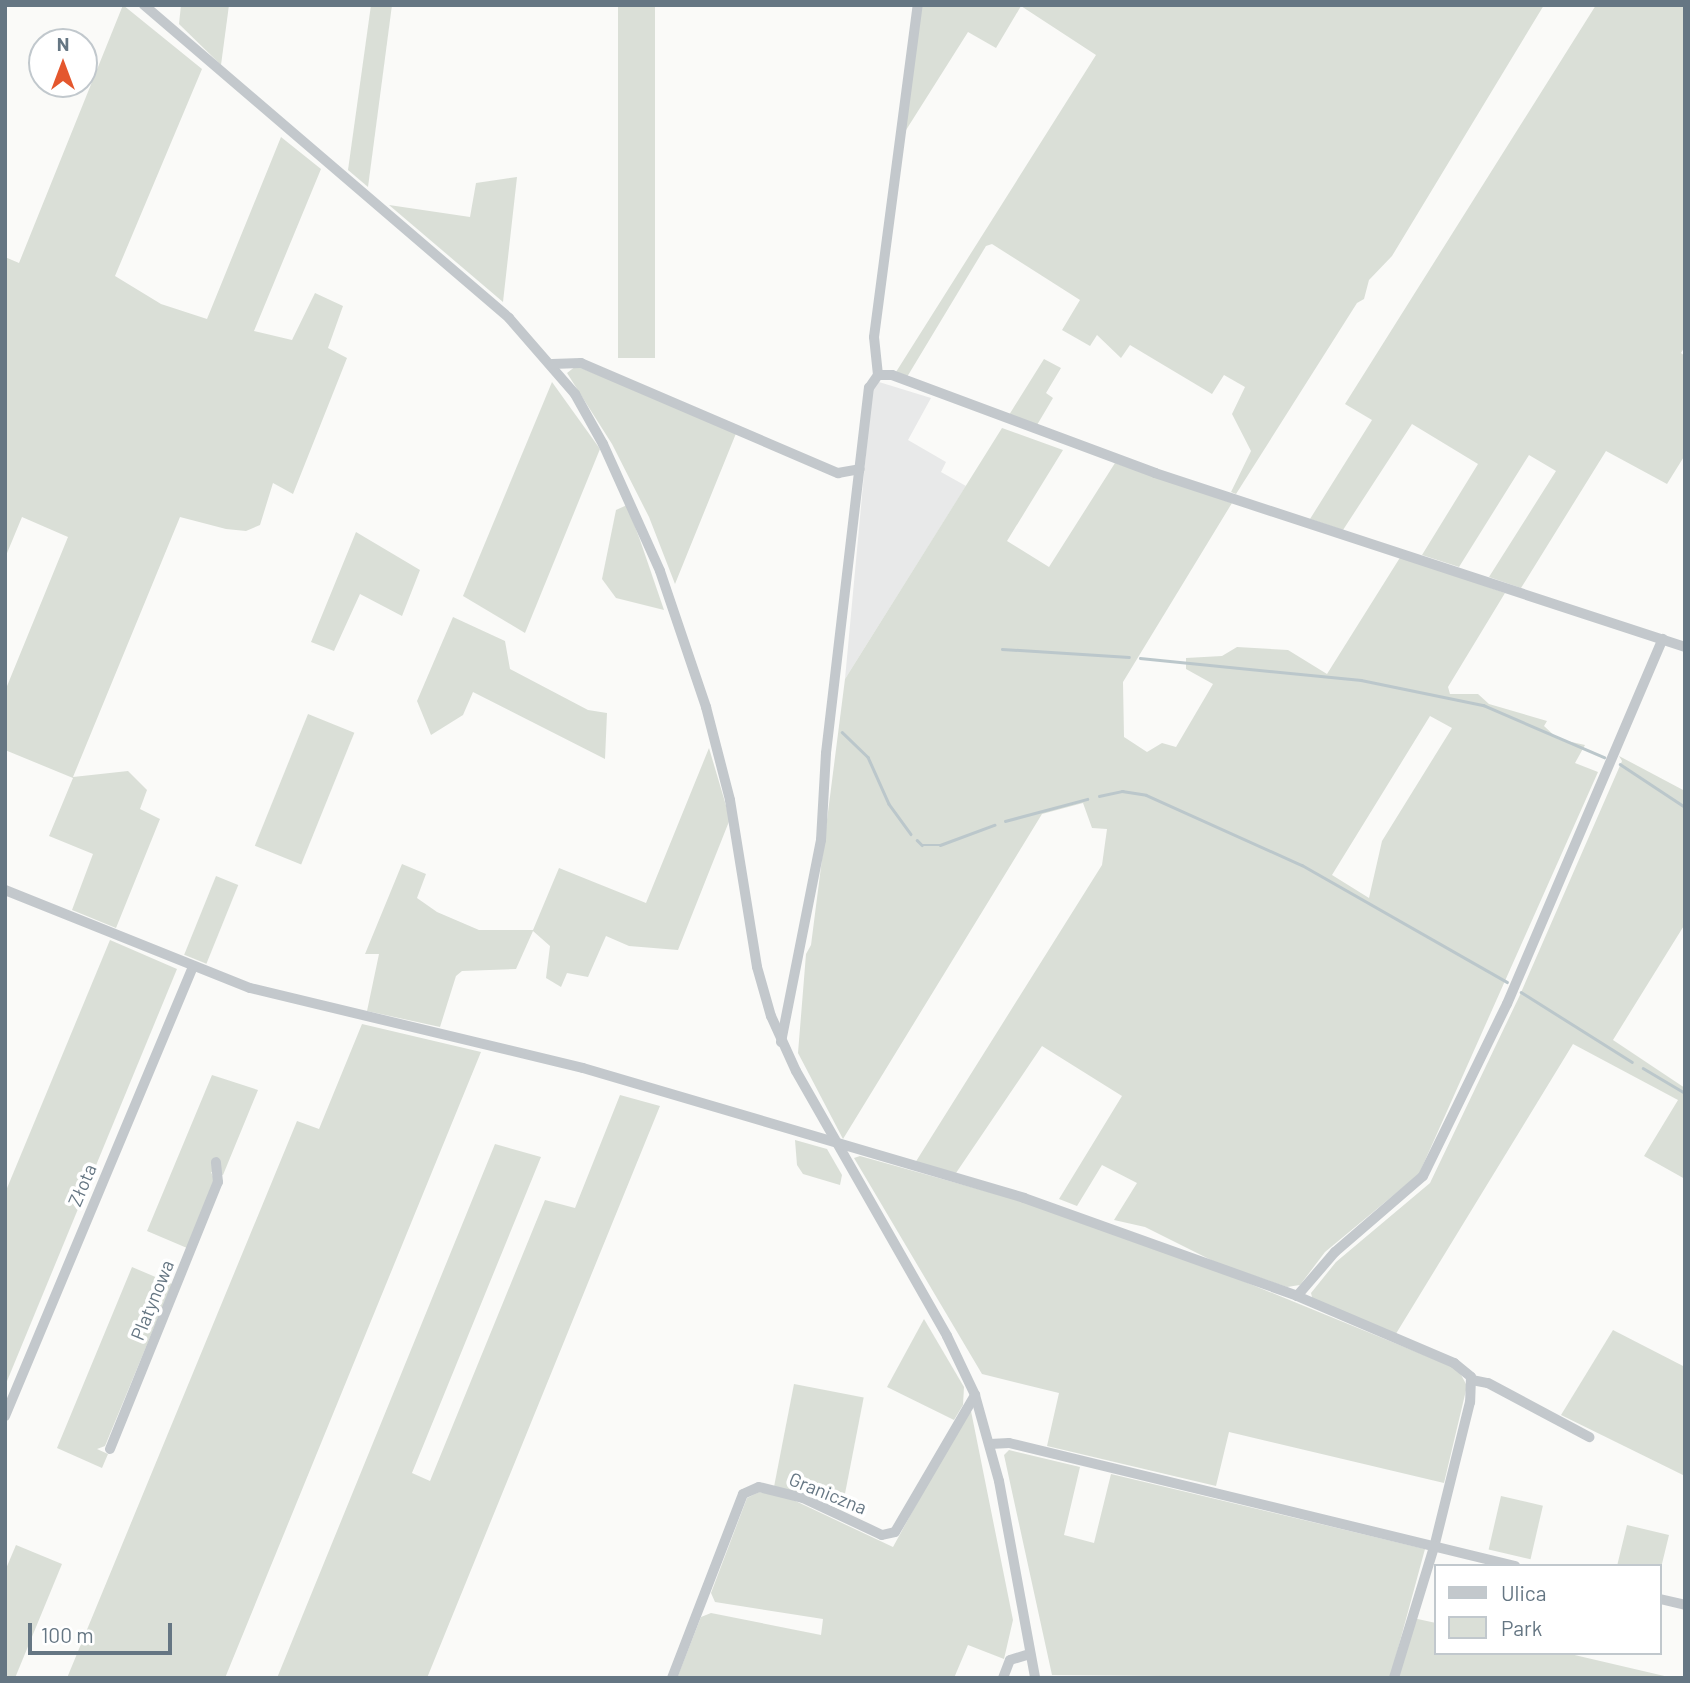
<!DOCTYPE html>
<meta charset="utf-8">
<style>
body{margin:0}
#map{position:relative;width:1690px;height:1683px;overflow:hidden;background:#fafaf8;font-family:Barlow,sans-serif}
div>[style]{position:absolute}
.built>*{inset:0;background:#e8e9e9}
.green>*{inset:0;background:#dadfd7;transform-origin:0 0}
.stream>*{height:2.5px;margin:-1.25px;padding:0 1.25px;transform-origin:1.25px;border-radius:1.25px;background:#bbc7cb}
.minor>*{height:10px;margin:-5px;padding:0 5px;transform-origin:5px;border-radius:5px;background:#c3c8cc}
span{translate:-50% -50%;white-space:nowrap;text-align:center;line-height:1.15;-webkit-text-stroke:7px #fff;paint-order:stroke}
.street-label{font-size:19px;color:#657683}
.frame{position:absolute;inset:0;border:7px solid #657683;pointer-events:none}
.legend{position:absolute;left:1434px;top:1564px;width:228px;height:91px;box-sizing:border-box;background:#fff;border:2px solid #c1c8cd;margin:0;padding:9px 12px;list-style:none;font-size:21px;color:#657683}
.legend li{display:flex;align-items:center;gap:14px;height:35px}
.legend b{width:35px;border:2px solid #c1c8cd}
.north{position:absolute;left:28px;top:28px;width:70px;height:70px;box-sizing:border-box;background:#fff;border:2px solid #c1c8cd;border-radius:50%;rotate:0deg;font-size:19px;font-weight:700;line-height:28px;text-align:center;color:#657683}
.north::after{content:'';display:block;margin:auto;width:24px;height:32px;background:#e4572e;clip-path:polygon(50% 0,100% 100%,50% 72%,0 100%)}
.scale{position:absolute;left:28px;top:1623px;width:144px;height:32px;box-sizing:border-box;border:4px solid #657683;border-top:0;padding-left:9px;font-size:21px;line-height:24px;white-space:nowrap;color:#657683;-webkit-text-stroke:5px #fff;paint-order:stroke}
</style>
<div id="map">
<div class="built">
<div style="clip-path:polygon(879px 382px,931px 398px,908px 440px,946px 462px,941px 472px,966px 486px,845px 679px,872px 388px)"></div>
</div>
<div class="green">
<div style="clip-path:polygon(123px 5px,202px 69px,115px 276px,161px 304px,207px 319px,281px 137px,321px 169px,254px 331px,292px 340px,315px 293px,343px 306px,328px 348px,347px 358px,293px 494px,273px 483px,260px 525px,246px 531px,226px 529px,180px 517px,73px 777px,128px 771px,147px 790px,140px 809px,160px 819px,116px 928px,72px 910px,93px 854px,49px 836px,73px 778px,5px 750px,5px 691px,68px 537px,22px 517px,5px 558px,5px 257px,19px 263px)"></div>
<div style="clip-path:polygon(181px 5px,229px 5px,221px 65px,179px 24px)"></div>
<div style="clip-path:polygon(371px 5px,392px 5px,368px 187px,348px 170px)"></div>
<div style="left:618px;top:5px;width:37px;height:353px"></div>
<div style="clip-path:polygon(921px 5px,1544px 5px,1392px 256px,1369px 280px,1364px 299px,1357px 303px,1236px 494px,1231px 492px,1251px 451px,1232px 414px,1245px 387px,1224px 375px,1212px 394px,1130px 345px,1121px 358px,1097px 335px,1090px 346px,1062px 330px,1080px 300px,992px 244px,986px 246px,907px 377px,896px 372px,1096px 55px,1021px 6px,996px 48px,968px 32px,901px 138px)"></div>
<div style="clip-path:polygon(1596px 5px,1685px 5px,1685px 346px,1681px 353px,1685px 356px,1685px 455px,1667px 484px,1606px 451px,1521px 588px,1489px 577px,1556px 471px,1529px 455px,1459px 567px,1422px 555px,1478px 464px,1412px 424px,1343px 530px,1310px 519px,1372px 420px,1345px 404px)"></div>
<div style="clip-path:polygon(517px 177px,503px 302px,389px 205px,470px 217px,476px 183px)"></div>
<div style="clip-path:polygon(1044px 359px,1061px 368px,1046px 393px,1053px 398px,1037px 425px,1009px 415px)"></div>
<div style="clip-path:polygon(576px 366px,737px 431px,675px 584px,649px 517px,612px 444px,567px 373px)"></div>
<div style="clip-path:polygon(552px 382px,600px 449px,525px 633px,463px 596px)"></div>
<div style="clip-path:polygon(evenodd,1002px 428px,1063px 450px,1007px 541px,1049px 567px,1115px 463px,1232px 503px,1123px 682px,1124px 737px,1147px 752px,1162px 743px,1176px 747px,1213px 684px,1186px 669px,1186px 658px,1222px 656px,1237px 647px,1288px 650px,1327px 674px,1401px 556px,1505px 593px,1448px 687px,1450px 694px,1478px 694px,1489px 704px,1547px 721px,1544px 726px,1558px 739px,1585px 745px,1575px 763px,1598px 772px,1419px 1174px,1325px 1252px,1300px 1285px,1287px 1287px,1217px 1263px,1145px 1227px,1114px 1220px,1137px 1183px,1102px 1165px,1077px 1206px,1059px 1199px,1122px 1096px,1042px 1046px,956px 1173px,915px 1163px,1102px 865px,1107px 829px,1092px 828px,1083px 803px,1042px 814px,843px 1139px,798px 1053px,806px 954px,811px 945px,845px 679px,1002px 428px,1430px 716px,1452px 728px,1382px 841px,1369px 898px,1332px 875px,1430px 716px)"></div>
<div style="clip-path:polygon(627px 505px,640px 540px,664px 610px,616px 598px,602px 579px,616px 510px)"></div>
<div style="clip-path:polygon(356px 532px,420px 570px,402px 616px,360px 594px,334px 651px,311px 642px)"></div>
<div style="clip-path:polygon(453px 617px,505px 641px,510px 669px,588px 710px,607px 713px,605px 759px,473px 692px,463px 715px,431px 735px,417px 701px)"></div>
<div style="left:308px;top:714px;width:50px;height:142px;rotate:22deg"></div>
<div style="clip-path:polygon(709px 748px,730px 819px,678px 950px,629px 946px,606px 936px,588px 977px,567px 973px,561px 987px,546px 978px,550px 946px,533px 931px,516px 969px,462px 971px,456px 976px,440px 1027px,367px 1011px,379px 954px,365px 954px,402px 864px,426px 874px,417px 898px,437px 912px,479px 930px,533px 930px,559px 868px,646px 903px)"></div>
<div style="clip-path:polygon(1619px 756px,1685px 791px,1685px 924px,1613px 1040px,1685px 1088px,1685px 1179px,1644px 1156px,1678px 1100px,1573px 1044px,1394px 1337px,1313px 1301px,1311px 1293px,1336px 1262px,1430px 1183px,1519px 997px,1622px 761px)"></div>
<div style="left:216px;top:876px;width:24px;height:85px;rotate:22deg"></div>
<div style="clip-path:polygon(110px 940px,177px 969px,5px 1386px,5px 1193px)"></div>
<div style="clip-path:polygon(362px 1024px,481px 1052px,225px 1678px,67px 1678px,297px 1121px,319px 1129px)"></div>
<div style="clip-path:polygon(212px 1075px,258px 1090px,223px 1175px,211px 1172px,215px 1181px,187px 1248px,147px 1231px)"></div>
<div style="clip-path:polygon(620px 1095px,660px 1106px,427px 1678px,277px 1678px,495px 1144px,541px 1157px,412px 1473px,430px 1481px,545px 1200px,575px 1208px)"></div>
<div style="clip-path:polygon(795px 1140px,827px 1149px,842px 1175px,840px 1185px,803px 1174px,797px 1165px)"></div>
<div style="clip-path:polygon(860px 1156px,1049px 1209px,1216px 1270px,1458px 1369px,1467px 1386px,1444px 1483px,1229px 1432px,1216px 1486px,1047px 1446px,1059px 1393px,982px 1374px,854px 1158px)"></div>
<div style="clip-path:polygon(132px 1267px,172px 1284px,105px 1446px,97px 1449px,108px 1454px,102px 1468px,57px 1448px)"></div>
<div style="clip-path:polygon(924px 1319px,964px 1387px,963px 1405px,954px 1420px,887px 1387px)"></div>
<div style="clip-path:polygon(1613px 1330px,1685px 1367px,1685px 1476px,1561px 1415px)"></div>
<div style="left:794px;top:1384px;width:71px;height:106px;rotate:11deg"></div>
<div style="clip-path:polygon(970px 1406px,1013px 1620px,1004px 1659px,968px 1645px,954px 1678px,677px 1678px,701px 1617px,711px 1613px,821px 1635px,823px 1619px,715px 1602px,711px 1593px,747px 1498px,759px 1492px,787px 1497px,893px 1547px)"></div>
<div style="clip-path:polygon(1009px 1450px,1080px 1467px,1064px 1535px,1094px 1543px,1111px 1474px,1425px 1549px,1390px 1678px,1052px 1675px,1004px 1455px)"></div>
<div style="left:1501px;top:1496px;width:43px;height:55px;rotate:13deg"></div>
<div style="clip-path:polygon(1627px 1525px,1669px 1535px,1660px 1572px,1660px 1566px,1617px 1566px)"></div>
<div style="clip-path:polygon(16px 1545px,62px 1564px,15px 1678px,5px 1678px,5px 1571px)"></div>
<div style="clip-path:polygon(1413px 1618px,1436px 1623px,1436px 1653px,1566px 1653px,1673px 1678px,1399px 1678px)"></div>
</div>
<div class="stream">
<div style="left:1002px;top:649px;width:127px;rotate:3.6deg"></div>
<div style="left:1140px;top:658px;width:222px;rotate:5.7deg"></div>
<div style="left:1361px;top:680px;width:125px;rotate:11.6deg"></div>
<div style="left:1483px;top:705px;width:132px;rotate:23.3deg"></div>
<div style="left:842px;top:732px;width:36px;rotate:44deg"></div>
<div style="left:868px;top:757px;width:51px;rotate:65.9deg"></div>
<div style="left:889px;top:804px;width:37px;rotate:54deg"></div>
<div style="left:1620px;top:764px;width:78px;rotate:33.5deg"></div>
<div style="left:1099px;top:796px;width:24px;rotate:-12deg"></div>
<div style="left:1122px;top:791px;width:24px;rotate:9deg"></div>
<div style="left:1146px;top:795px;width:171px;rotate:24.2deg"></div>
<div style="left:1302px;top:865px;width:236px;rotate:29.7deg"></div>
<div style="left:1005px;top:821px;width:85px;rotate:-15deg"></div>
<div style="left:917px;top:840px;width:7px;rotate:45deg"></div>
<div style="left:922px;top:845px;width:18px"></div>
<div style="left:940px;top:845px;width:58px;rotate:-20.3deg"></div>
<div style="left:1521px;top:992px;width:131px;rotate:32.2deg"></div>
<div style="left:1643px;top:1068px;width:49px;rotate:30.8deg"></div>
</div>
<div class="minor">
<div style="left:144px;top:5px;width:481px;rotate:40.6deg"></div>
<div style="left:509px;top:318px;width:101px;rotate:49deg"></div>
<div style="left:575px;top:394px;width:57px;rotate:60.8deg"></div>
<div style="left:603px;top:444px;width:139px;rotate:65.8deg"></div>
<div style="left:660px;top:571px;width:144px;rotate:71.3deg"></div>
<div style="left:706px;top:707px;width:96px;rotate:75.5deg"></div>
<div style="left:730px;top:800px;width:169px;rotate:80.8deg"></div>
<div style="left:757px;top:967px;width:51px;rotate:74.1deg"></div>
<div style="left:771px;top:1016px;width:60px;rotate:65.6deg"></div>
<div style="left:796px;top:1071px;width:305px;rotate:60.3deg"></div>
<div style="left:947px;top:1336px;width:65px;rotate:64.6deg"></div>
<div style="left:975px;top:1395px;width:89px;rotate:74.4deg"></div>
<div style="left:999px;top:1481px;width:200px;rotate:79.6deg"></div>
<div style="left:552px;top:364px;width:29px;rotate:-2deg"></div>
<div style="left:581px;top:363px;width:280px;rotate:23.2deg"></div>
<div style="left:838px;top:473px;width:22px;rotate:-10deg"></div>
<div style="left:878px;top:375px;width:38px;rotate:-96deg"></div>
<div style="left:874px;top:337px;width:335px;rotate:-82.5deg"></div>
<div style="left:5px;top:890px;width:264px;rotate:21.8deg"></div>
<div style="left:250px;top:988px;width:342px;rotate:13.5deg"></div>
<div style="left:583px;top:1068px;width:460px;rotate:16.4deg"></div>
<div style="left:1024px;top:1198px;width:290px;rotate:19.7deg"></div>
<div style="left:1297px;top:1296px;width:58px;rotate:-49.2deg"></div>
<div style="left:1335px;top:1252px;width:116px;rotate:-40.8deg"></div>
<div style="left:1423px;top:1176px;width:191px;rotate:-64deg"></div>
<div style="left:1507px;top:1004px;width:397px;rotate:-66.9deg"></div>
<div style="left:781px;top:1042px;width:206px;rotate:-78.8deg"></div>
<div style="left:821px;top:840px;width:87px;rotate:-86.7deg"></div>
<div style="left:826px;top:753px;width:368px;rotate:-83.3deg"></div>
<div style="left:869px;top:388px;width:16px;rotate:-55deg"></div>
<div style="left:878px;top:375px;width:14px"></div>
<div style="left:892px;top:375px;width:281px;rotate:20.4deg"></div>
<div style="left:1155px;top:473px;width:558px;rotate:18.18deg"></div>
<div style="left:1297px;top:1296px;width:171px;rotate:23.1deg"></div>
<div style="left:1454px;top:1363px;width:22px;rotate:39deg"></div>
<div style="left:1471px;top:1377px;width:25px;rotate:92deg"></div>
<div style="left:1470px;top:1402px;width:149px;rotate:103.9deg"></div>
<div style="left:1434px;top:1547px;width:137px;rotate:107deg"></div>
<div style="left:1472px;top:1380px;width:16px;rotate:11deg"></div>
<div style="left:1488px;top:1383px;width:115px;rotate:28.1deg"></div>
<div style="left:5px;top:1416px;width:485px;rotate:-67.3deg"></div>
<div style="left:990px;top:1444px;width:19px;rotate:-3deg"></div>
<div style="left:1009px;top:1443px;width:521px;rotate:13.66deg"></div>
<div style="left:110px;top:1449px;width:288px;rotate:-68deg"></div>
<div style="left:218px;top:1182px;width:20px;rotate:-96deg"></div>
<div style="left:1660px;top:1599px;width:26px;rotate:13deg"></div>
<div style="left:672px;top:1678px;width:197px;rotate:-68.9deg"></div>
<div style="left:743px;top:1494px;width:17px;rotate:-24deg"></div>
<div style="left:759px;top:1487px;width:45px;rotate:14deg"></div>
<div style="left:803px;top:1498px;width:87px;rotate:25.1deg"></div>
<div style="left:882px;top:1535px;width:13px;rotate:-13deg"></div>
<div style="left:895px;top:1532px;width:159px;rotate:-59.7deg"></div>
<div style="left:1003px;top:1678px;width:19px;rotate:-69deg"></div>
<div style="left:1010px;top:1660px;width:21px;rotate:-17deg"></div>
</div>
<div class="street-label">
<span style="left:82px;top:1185px;rotate:-67deg">Złota</span>
<span style="left:152px;top:1300px;rotate:-68deg">Platynowa</span>
<span style="left:828px;top:1493px;rotate:22deg">Graniczna</span>
</div>
<div class="frame"></div>
<ul class="legend">
<li><b style="height:9px;background:#c3c8cc"></b>Ulica</li>
<li><b style="height:19px;background:#dadfd7"></b>Park</li>
</ul>
<div class="north">N</div>
<div class="scale">100 m</div>
</div>
